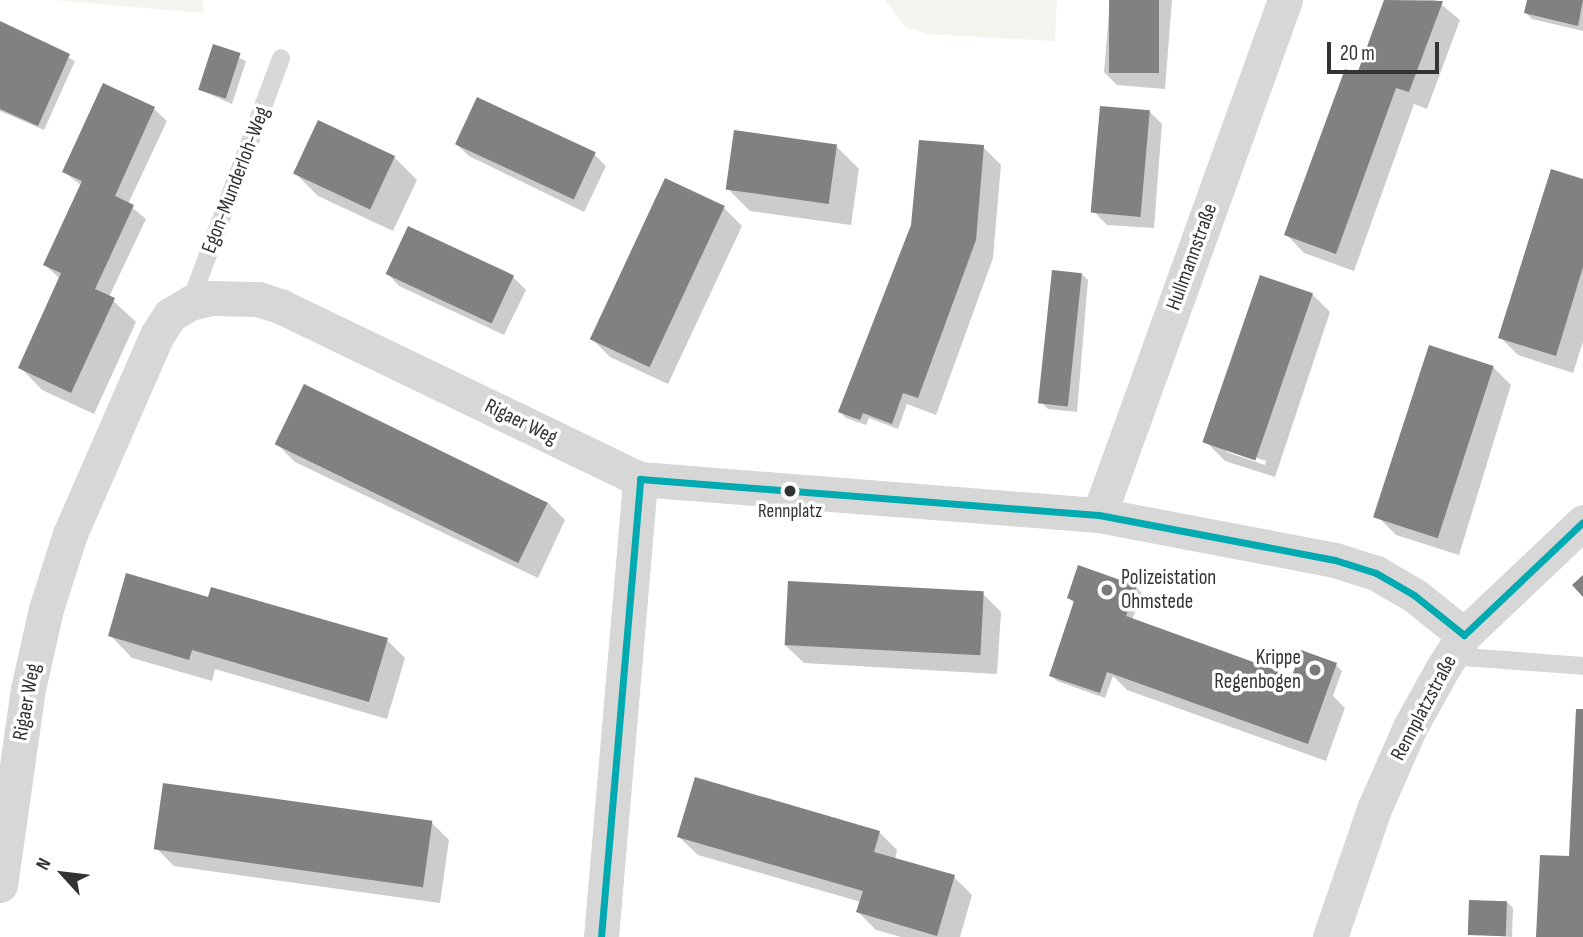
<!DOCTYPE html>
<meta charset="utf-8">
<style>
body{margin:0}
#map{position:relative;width:1583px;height:937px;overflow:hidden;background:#fff;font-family:"Sofia Sans Condensed",sans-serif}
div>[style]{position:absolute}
.green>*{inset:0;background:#f1f5ed}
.shadow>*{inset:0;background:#0003}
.building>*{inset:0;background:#818181;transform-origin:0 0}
.lane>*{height:18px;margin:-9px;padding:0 9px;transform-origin:9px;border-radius:9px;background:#d7d7d7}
.street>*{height:35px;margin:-17.5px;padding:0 17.5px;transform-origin:17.5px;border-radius:17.5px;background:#d7d7d7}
.bus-1>*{height:7px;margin:-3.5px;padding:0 3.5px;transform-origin:3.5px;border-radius:3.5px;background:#00aab0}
.dots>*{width:19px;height:19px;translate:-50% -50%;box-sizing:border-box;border:4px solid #fff;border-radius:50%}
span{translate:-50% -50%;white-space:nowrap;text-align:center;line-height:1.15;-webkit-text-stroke:7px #fff;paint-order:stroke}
.bus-label{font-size:19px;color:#333}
.street-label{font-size:21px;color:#333}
.poi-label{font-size:21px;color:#333}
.left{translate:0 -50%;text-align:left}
.right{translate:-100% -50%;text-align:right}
.north{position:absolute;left:28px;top:839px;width:70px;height:70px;-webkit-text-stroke:5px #fff;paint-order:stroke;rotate:297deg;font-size:19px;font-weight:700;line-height:28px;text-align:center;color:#333}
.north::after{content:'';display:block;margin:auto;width:24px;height:32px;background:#333;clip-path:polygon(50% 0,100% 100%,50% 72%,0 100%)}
.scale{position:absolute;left:1327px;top:42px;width:112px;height:32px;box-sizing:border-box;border:4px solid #333;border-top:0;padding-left:9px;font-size:21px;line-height:24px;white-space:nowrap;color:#333;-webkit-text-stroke:5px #fff;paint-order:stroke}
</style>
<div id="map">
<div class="green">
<div style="clip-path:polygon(54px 0,202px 0,204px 13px,110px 5px)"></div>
<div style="clip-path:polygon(885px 0,1057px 0,1055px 41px,926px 34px,905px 26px)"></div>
</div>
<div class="shadow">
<div style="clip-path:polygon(1110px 0,1172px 0,1165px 89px,1117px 85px,1104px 72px)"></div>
<div style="clip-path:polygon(1386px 0,1436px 0,1460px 20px,1427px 109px,1414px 104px,1354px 271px,1304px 253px,1286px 234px,1358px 76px)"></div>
<div style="clip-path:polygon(1529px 0,1583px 0,1583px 31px,1532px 19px,1526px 13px)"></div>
<div style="clip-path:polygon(0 23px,75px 61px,44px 130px,0 111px)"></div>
<div style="clip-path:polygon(214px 46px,246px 61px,232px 104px,200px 90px)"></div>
<div style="clip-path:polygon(104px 86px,154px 109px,167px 121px,128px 204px,146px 219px,109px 297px,136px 322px,94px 414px,42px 390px,20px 367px,60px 279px,45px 265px,82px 186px,64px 172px)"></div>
<div style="clip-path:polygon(1149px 111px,1162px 124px,1154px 228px,1107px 225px,1094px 212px)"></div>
<div style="clip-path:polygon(456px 144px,594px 154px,606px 166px,584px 212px,469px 156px)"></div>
<div style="clip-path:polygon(836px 146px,859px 169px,851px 225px,750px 211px,728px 189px)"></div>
<div style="clip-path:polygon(983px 147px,1001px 165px,993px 258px,936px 415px,907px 404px,898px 429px,869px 418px,866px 425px,846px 418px,840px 412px)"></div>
<div style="clip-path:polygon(394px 157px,417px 180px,393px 231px,318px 196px,295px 173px)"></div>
<div style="clip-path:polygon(1583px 180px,1583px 342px,1573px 373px,1518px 355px,1500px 337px)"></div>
<div style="clip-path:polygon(724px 208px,742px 226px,668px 384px,610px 357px,592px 339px)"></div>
<div style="clip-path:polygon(387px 273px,513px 277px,526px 290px,504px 335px,399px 286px)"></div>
<div style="clip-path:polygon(1082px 274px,1088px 280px,1077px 412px,1048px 409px,1042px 403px)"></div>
<div style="clip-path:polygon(evenodd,1312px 294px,1330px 312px,1275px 477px,1225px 461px,1207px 443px,1312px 294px,1227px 448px,1266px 461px,1265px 465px,1227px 452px,1227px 448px)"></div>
<div style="clip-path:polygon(1493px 367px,1511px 385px,1459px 555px,1396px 535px,1378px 517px)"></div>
<div style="clip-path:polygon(277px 444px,547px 502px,565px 520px,538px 578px,295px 462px)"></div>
<div style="clip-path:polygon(1136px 587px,1142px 593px,1132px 620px,1293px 678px,1336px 665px,1342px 671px,1333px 696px,1345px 708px,1326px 761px,1127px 690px,1113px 676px,1105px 698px,1057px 681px,1051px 675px,1075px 604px,1069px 598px)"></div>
<div style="clip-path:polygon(983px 594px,1001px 612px,997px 674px,804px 663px,785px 645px)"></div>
<div style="clip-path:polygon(207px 599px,387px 640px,405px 658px,387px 719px,215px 669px,212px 681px,132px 658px,110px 635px)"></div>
<div style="clip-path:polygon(431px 822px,449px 840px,440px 903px,174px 866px,156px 848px)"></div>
<div style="clip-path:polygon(879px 832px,897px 850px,895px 860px,954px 877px,972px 895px,960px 937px,901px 937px,876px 930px,858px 912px,861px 902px,698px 855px,679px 837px)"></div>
<div style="clip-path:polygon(1507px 902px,1513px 908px,1512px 937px,1469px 934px)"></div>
</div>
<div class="building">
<div style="left:1109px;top:0;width:50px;height:73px"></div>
<div style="clip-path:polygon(1384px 0,1443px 1px,1409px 92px,1396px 88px,1336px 254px,1284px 235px,1345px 69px,1357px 74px)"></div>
<div style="clip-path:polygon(1527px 0,1583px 0,1578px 26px,1524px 13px)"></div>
<div style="clip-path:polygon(0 21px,70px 54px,38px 126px,0 109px)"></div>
<div style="left:213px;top:44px;width:29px;height:48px;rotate:18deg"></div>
<div style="clip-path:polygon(103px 83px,155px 107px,115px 196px,134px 205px,95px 289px,115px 298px,71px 393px,18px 368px,61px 273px,43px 265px,82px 181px,62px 172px)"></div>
<div style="left:477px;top:97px;width:131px;height:52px;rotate:25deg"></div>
<div style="left:1100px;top:106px;width:50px;height:107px;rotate:5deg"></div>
<div style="left:318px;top:120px;width:85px;height:59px;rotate:25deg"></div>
<div style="left:734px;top:130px;width:104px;height:60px;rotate:8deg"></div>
<div style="clip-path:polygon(919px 140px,984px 145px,976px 240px,918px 398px,903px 393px,892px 424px,863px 413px,860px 420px,838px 412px,911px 225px)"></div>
<div style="clip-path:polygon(1551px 169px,1583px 179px,1583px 267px,1556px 356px,1498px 338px)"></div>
<div style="left:665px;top:178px;width:66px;height:178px;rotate:25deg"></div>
<div style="left:408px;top:226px;width:117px;height:53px;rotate:25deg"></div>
<div style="left:1052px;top:270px;width:30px;height:134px;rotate:6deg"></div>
<div style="left:1260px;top:275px;width:56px;height:177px;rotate:19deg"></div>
<div style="left:1429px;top:345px;width:68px;height:181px;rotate:18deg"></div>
<div style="left:304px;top:384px;width:271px;height:67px;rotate:26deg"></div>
<div style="clip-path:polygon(1078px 565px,1137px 586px,1126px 616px,1292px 676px,1301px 650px,1337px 663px,1308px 744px,1107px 672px,1100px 693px,1049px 676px,1074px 601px,1067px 598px)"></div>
<div style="clip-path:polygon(126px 573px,208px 597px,211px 587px,388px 638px,369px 702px,192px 650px,189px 660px,108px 636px)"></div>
<div style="clip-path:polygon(1583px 575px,1583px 597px,1572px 585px)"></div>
<div style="left:788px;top:581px;width:196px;height:64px;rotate:3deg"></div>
<div style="clip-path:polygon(1576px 709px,1583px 709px,1583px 937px,1536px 937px,1540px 855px,1569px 856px)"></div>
<div style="clip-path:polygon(695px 777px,880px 831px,874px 852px,955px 875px,937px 936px,856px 912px,863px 891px,677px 837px)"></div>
<div style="left:163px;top:783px;width:272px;height:67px;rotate:8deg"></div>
<div style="left:1469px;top:900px;width:38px;height:35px;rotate:2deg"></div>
</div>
<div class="lane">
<div style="left:190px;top:303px;width:261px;rotate:-69.6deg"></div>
<div style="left:1451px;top:656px;width:132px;rotate:4.3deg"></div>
</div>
<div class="street">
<div style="left:1099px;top:515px;width:548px;rotate:-70.14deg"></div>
<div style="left:0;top:885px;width:198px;rotate:-81.9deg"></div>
<div style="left:28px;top:689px;width:82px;rotate:-77.3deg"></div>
<div style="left:46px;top:609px;width:79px;rotate:-72.3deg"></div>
<div style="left:70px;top:534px;width:217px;rotate:-66.4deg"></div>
<div style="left:157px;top:335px;width:24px;rotate:-57deg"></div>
<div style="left:170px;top:315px;width:23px;rotate:-31deg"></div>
<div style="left:190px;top:303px;width:22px;rotate:-13deg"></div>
<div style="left:211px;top:298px;width:47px;rotate:1.2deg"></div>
<div style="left:258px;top:299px;width:25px;rotate:18deg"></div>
<div style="left:282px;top:307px;width:397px;rotate:25.7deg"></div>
<div style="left:640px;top:479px;width:460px;rotate:4.5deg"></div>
<div style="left:1099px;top:515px;width:240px;rotate:10.8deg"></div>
<div style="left:1335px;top:560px;width:43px;rotate:17.6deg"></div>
<div style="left:1376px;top:573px;width:44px;rotate:30.1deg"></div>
<div style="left:1414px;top:595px;width:64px;rotate:38.7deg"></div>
<div style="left:601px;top:937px;width:460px;rotate:-85.1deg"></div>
<div style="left:1330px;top:937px;width:135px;rotate:-71deg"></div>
<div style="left:1374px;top:809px;width:90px;rotate:-66.3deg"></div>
<div style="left:1410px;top:727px;width:70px;rotate:-60.9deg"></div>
<div style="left:1444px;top:666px;width:37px;rotate:-57deg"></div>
<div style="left:1464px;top:635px;width:164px;rotate:-43.5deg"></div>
</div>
<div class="bus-1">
<div style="left:640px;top:479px;width:460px;rotate:4.5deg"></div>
<div style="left:1099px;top:515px;width:240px;rotate:10.8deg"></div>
<div style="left:1335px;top:560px;width:43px;rotate:17.6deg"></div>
<div style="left:1376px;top:573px;width:44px;rotate:30.1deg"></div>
<div style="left:1414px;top:595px;width:64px;rotate:38.7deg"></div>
<div style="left:1464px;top:635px;width:164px;rotate:-43.5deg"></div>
<div style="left:601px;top:937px;width:460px;rotate:-85.1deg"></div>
</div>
<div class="dots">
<div style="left:790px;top:491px;background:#333"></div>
<div style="left:1107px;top:590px;background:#7a7a7a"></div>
<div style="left:1315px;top:670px;background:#7a7a7a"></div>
</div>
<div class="bus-label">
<span style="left:790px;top:512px">Rennplatz</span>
</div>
<div class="street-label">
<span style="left:236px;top:180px;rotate:-69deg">Egon-Munderloh-Weg</span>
<span style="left:1192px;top:257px;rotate:-70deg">Hullmannstraße</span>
<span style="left:521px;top:422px;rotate:26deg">Rigaer Weg</span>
<span style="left:27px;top:702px;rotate:-80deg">Rigaer Weg</span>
<span style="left:1424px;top:708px;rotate:-62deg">Rennplatzstraße</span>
</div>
<div class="poi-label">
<span class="left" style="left:1121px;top:590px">Polizeistation<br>Ohmstede</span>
<span class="right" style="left:1301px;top:670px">Krippe<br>Regenbogen</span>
</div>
<div class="north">N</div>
<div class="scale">20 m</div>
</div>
